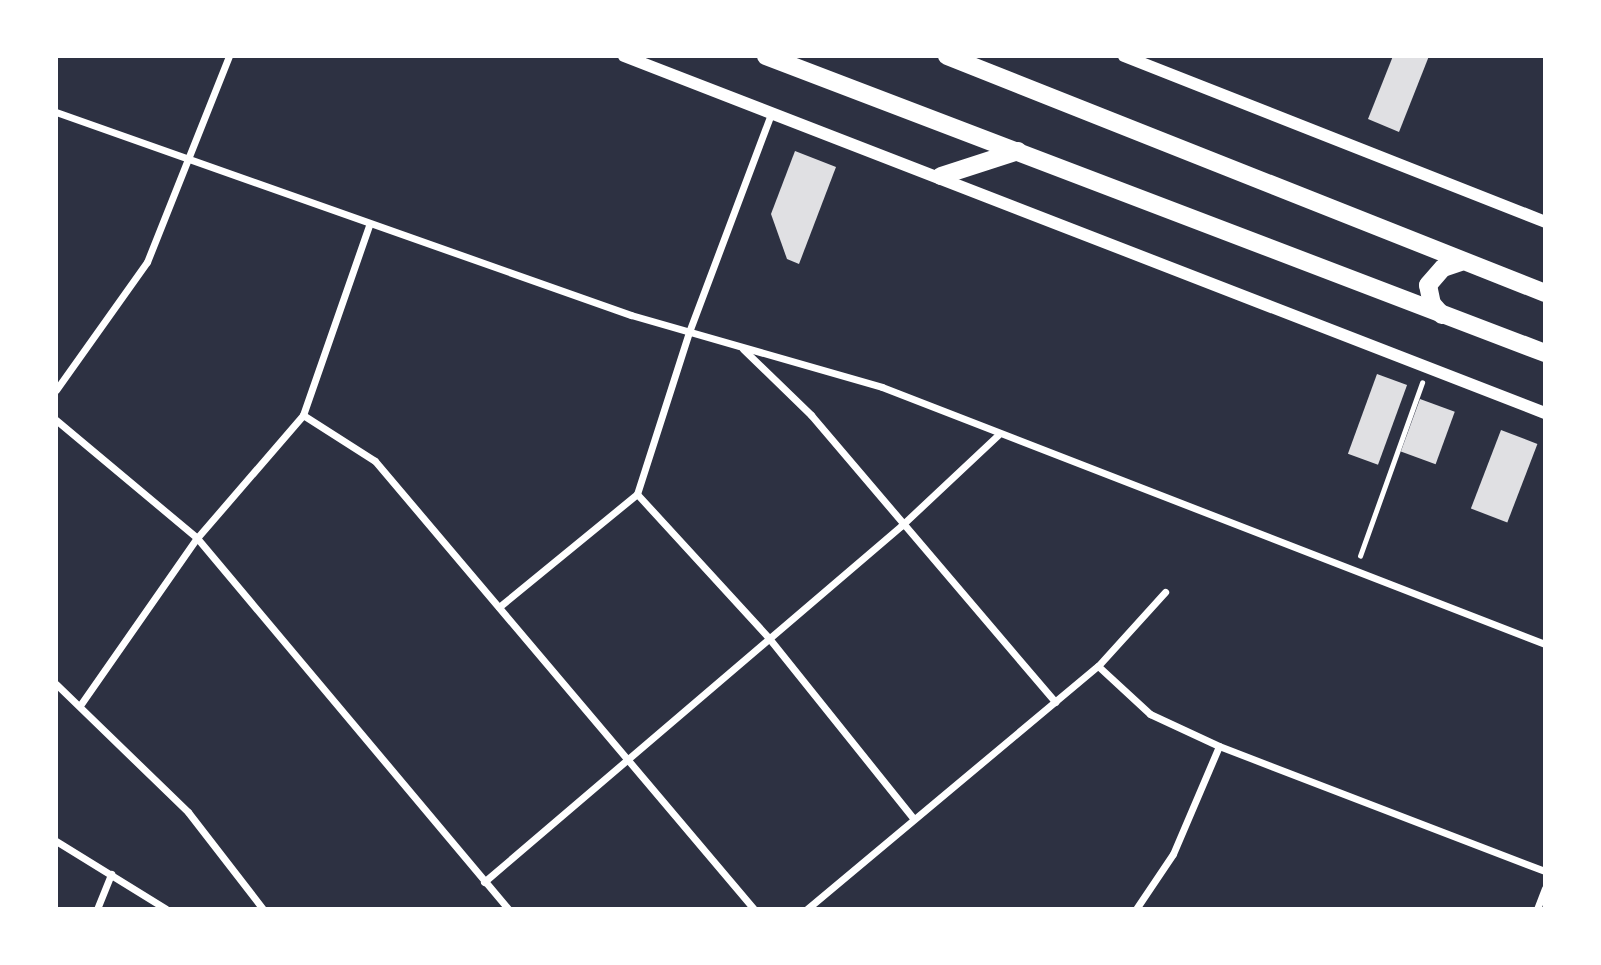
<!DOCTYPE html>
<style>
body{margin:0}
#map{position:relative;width:1601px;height:965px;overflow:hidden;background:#2d3142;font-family:"Work Sans",sans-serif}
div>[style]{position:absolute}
.building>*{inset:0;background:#e0e0e3;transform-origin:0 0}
.path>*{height:4.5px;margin:-2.25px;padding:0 2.25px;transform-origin:2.25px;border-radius:2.25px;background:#fff}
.minor>*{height:7px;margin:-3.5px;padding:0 3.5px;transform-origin:3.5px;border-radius:3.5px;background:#fff}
.tertiary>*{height:12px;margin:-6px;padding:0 6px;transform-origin:6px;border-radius:6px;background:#fff}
.primary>*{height:18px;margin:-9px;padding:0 9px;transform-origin:9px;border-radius:9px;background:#fff}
span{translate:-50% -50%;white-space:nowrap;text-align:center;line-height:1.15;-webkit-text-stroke:7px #fff;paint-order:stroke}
.frame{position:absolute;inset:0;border:58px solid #fff;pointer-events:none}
</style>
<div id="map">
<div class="building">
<div style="clip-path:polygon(1393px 56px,1429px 56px,1399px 132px,1368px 119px)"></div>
<div style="clip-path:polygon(795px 151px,836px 167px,799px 264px,787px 259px,771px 214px)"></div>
<div style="left:1377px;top:374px;width:32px;height:85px;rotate:20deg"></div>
<div style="left:1420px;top:399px;width:37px;height:56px;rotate:20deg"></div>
<div style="left:1501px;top:430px;width:39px;height:84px;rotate:21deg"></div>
</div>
<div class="path">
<div style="left:1360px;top:556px;width:184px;rotate:-70.3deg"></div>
</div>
<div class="minor">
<div style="left:56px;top:112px;width:610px;rotate:19.45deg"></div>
<div style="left:631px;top:315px;width:261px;rotate:16deg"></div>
<div style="left:882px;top:387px;width:711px;rotate:21.19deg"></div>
<div style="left:743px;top:349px;width:95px;rotate:44.1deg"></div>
<div style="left:811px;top:415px;width:377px;rotate:49.6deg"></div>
<div style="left:56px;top:390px;width:157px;rotate:-54.6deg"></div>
<div style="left:147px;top:262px;width:222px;rotate:-68.3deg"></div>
<div style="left:303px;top:415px;width:85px;rotate:32.6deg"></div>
<div style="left:375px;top:461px;width:587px;rotate:49.77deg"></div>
<div style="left:56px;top:420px;width:184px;rotate:39.9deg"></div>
<div style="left:197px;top:538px;width:484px;rotate:50deg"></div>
<div style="left:637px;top:494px;width:194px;rotate:47.5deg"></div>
<div style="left:768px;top:637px;width:231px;rotate:51.3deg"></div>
<div style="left:499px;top:607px;width:178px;rotate:-39.3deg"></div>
<div style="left:637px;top:494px;width:170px;rotate:-72.2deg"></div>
<div style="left:689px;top:332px;width:233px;rotate:-69.4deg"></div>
<div style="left:1098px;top:666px;width:71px;rotate:42.7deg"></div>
<div style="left:1150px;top:714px;width:76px;rotate:24.9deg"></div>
<div style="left:1219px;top:746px;width:349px;rotate:21deg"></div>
<div style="left:56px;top:684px;width:184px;rotate:44.1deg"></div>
<div style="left:188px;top:812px;width:123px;rotate:52.3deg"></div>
<div style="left:81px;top:704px;width:203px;rotate:-55.1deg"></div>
<div style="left:197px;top:538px;width:162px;rotate:-49.2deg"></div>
<div style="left:303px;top:415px;width:200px;rotate:-70.8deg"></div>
<div style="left:56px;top:841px;width:129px;rotate:31.7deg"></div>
<div style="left:484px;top:882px;width:548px;rotate:-40.49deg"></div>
<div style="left:901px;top:526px;width:133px;rotate:-43.2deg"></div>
<div style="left:97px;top:909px;width:38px;rotate:-68deg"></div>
<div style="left:807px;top:909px;width:379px;rotate:-39.9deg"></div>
<div style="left:1098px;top:666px;width:100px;rotate:-47.8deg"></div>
<div style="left:1136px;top:909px;width:66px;rotate:-56.1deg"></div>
<div style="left:1173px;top:854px;width:117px;rotate:-66.9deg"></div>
<div style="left:1537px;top:909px;width:22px;rotate:-69deg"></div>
</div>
<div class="tertiary">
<div style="left:624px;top:56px;width:988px;rotate:21.19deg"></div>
<div style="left:1124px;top:56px;width:453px;rotate:21.5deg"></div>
</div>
<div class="primary">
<div style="left:766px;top:56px;width:834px;rotate:20.87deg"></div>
<div style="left:947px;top:56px;width:643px;rotate:21.62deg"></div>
<div style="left:941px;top:176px;width:81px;rotate:-18deg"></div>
<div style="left:1442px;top:315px;width:15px;rotate:-132deg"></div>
<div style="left:1432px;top:304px;width:19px;rotate:-102deg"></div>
<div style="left:1428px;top:285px;width:23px;rotate:-49deg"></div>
<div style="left:1443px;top:268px;width:18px;rotate:-19deg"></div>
</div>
<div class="frame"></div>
</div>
